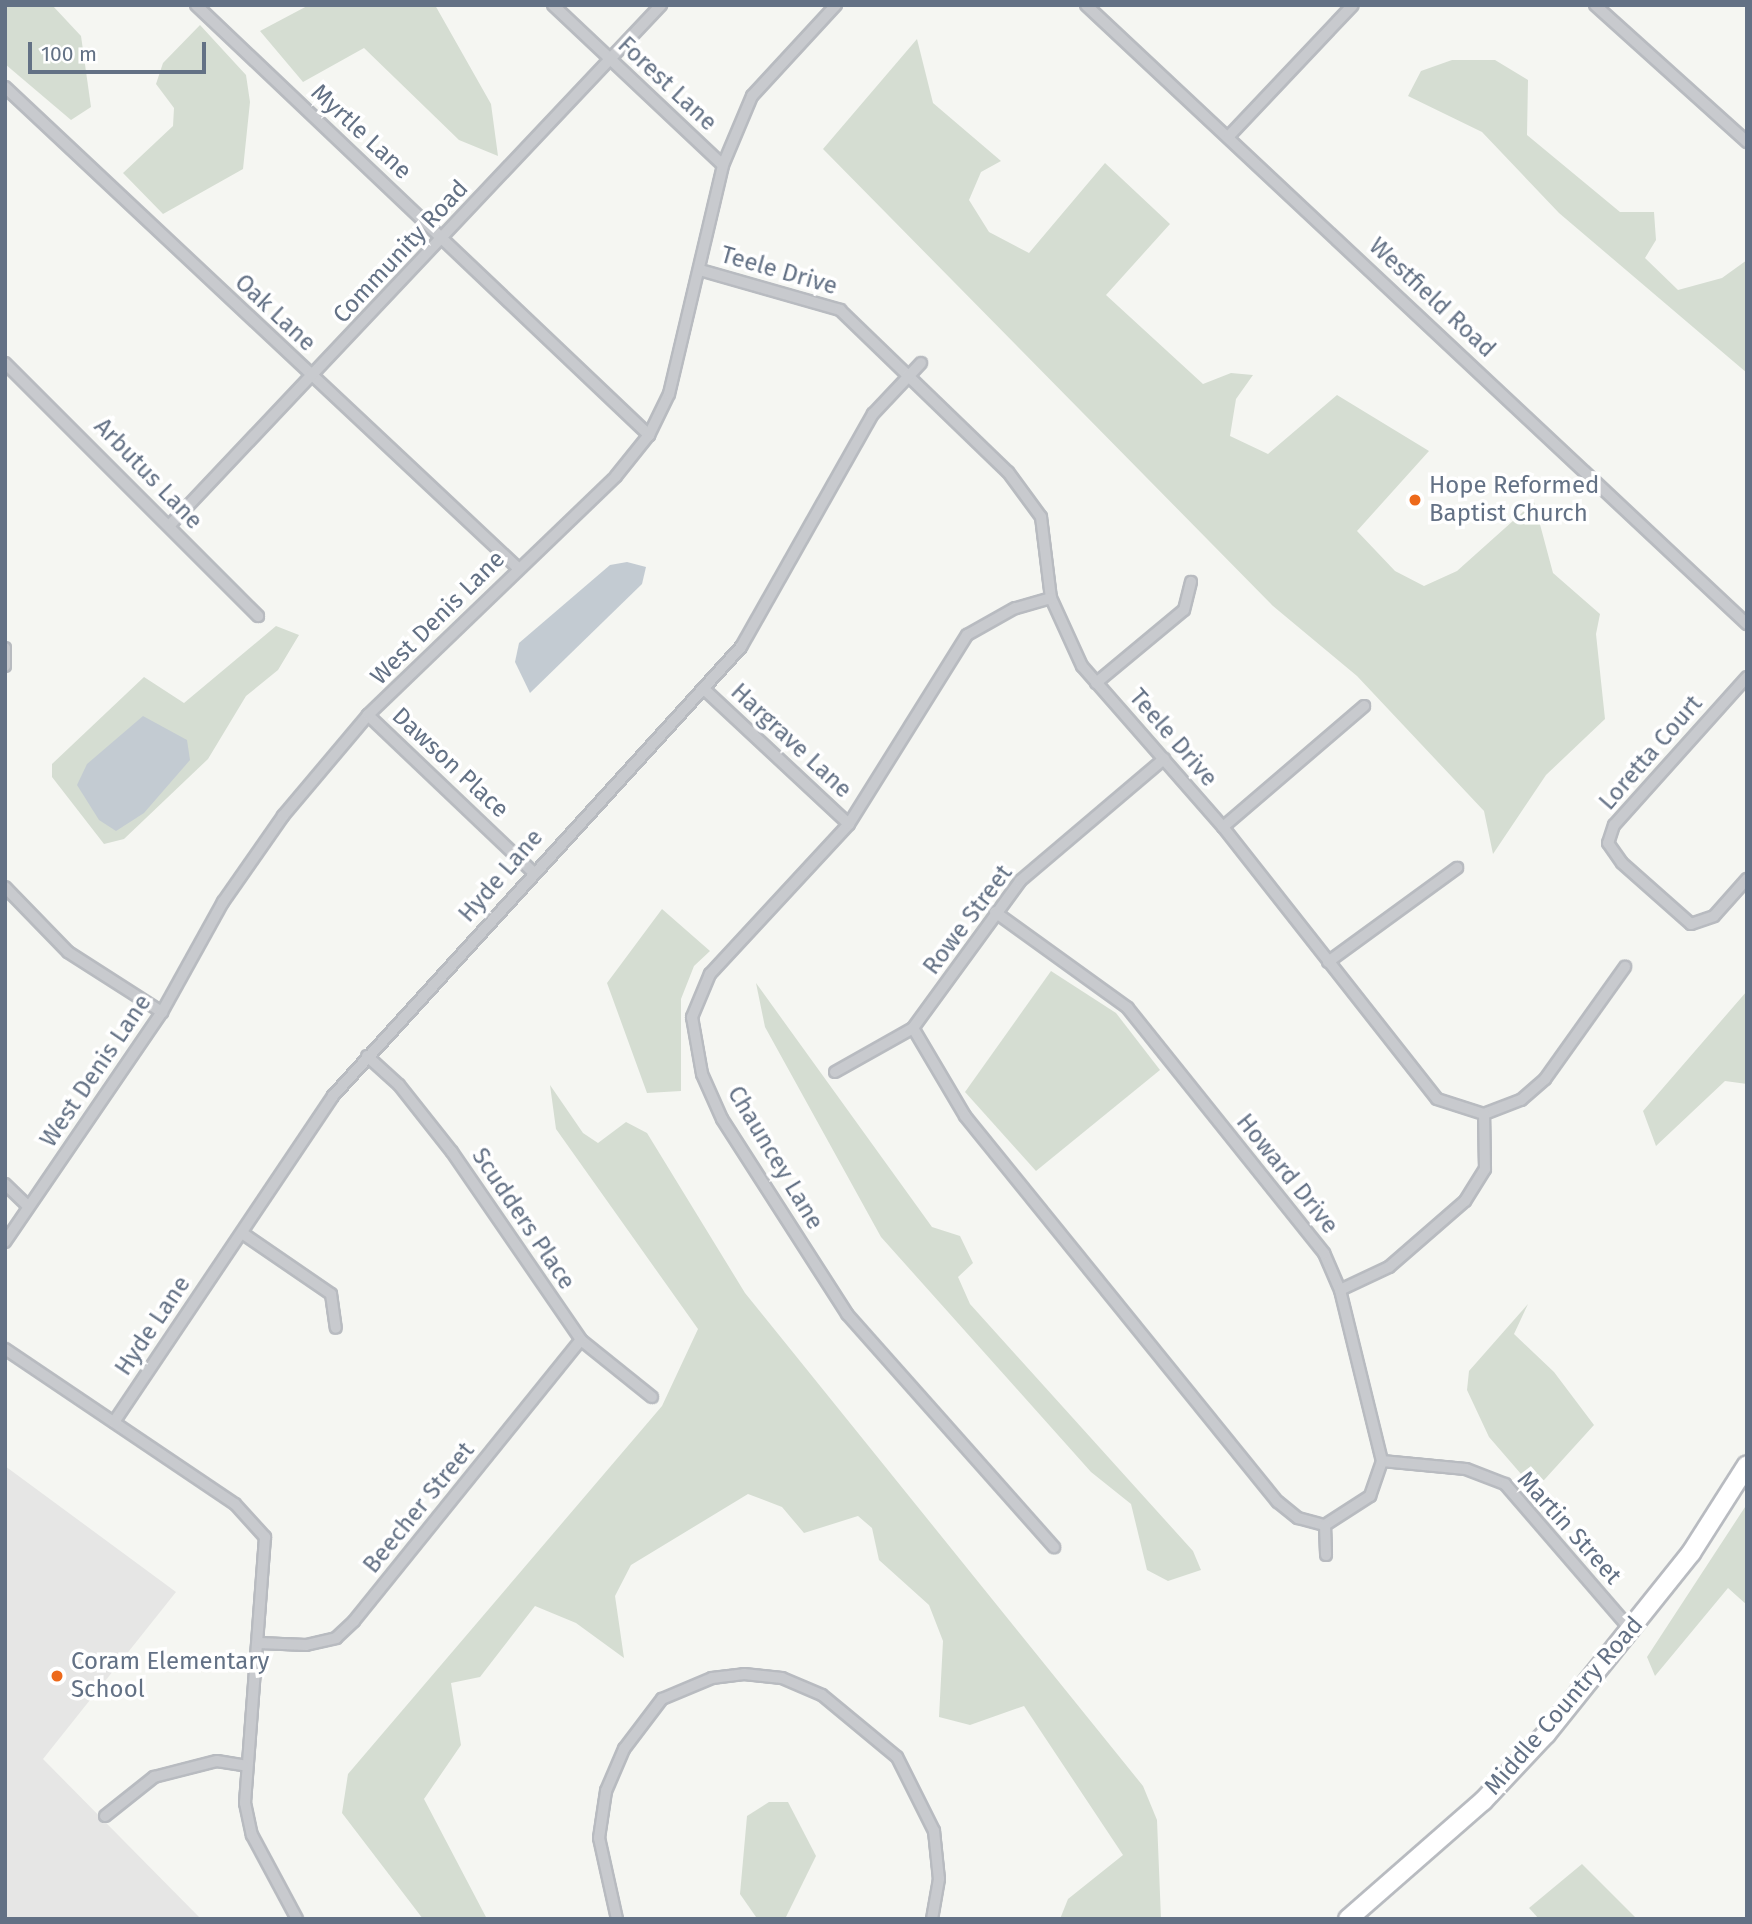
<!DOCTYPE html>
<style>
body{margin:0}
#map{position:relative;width:1752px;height:1924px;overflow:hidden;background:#f5f6f2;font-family:"Fira Sans",sans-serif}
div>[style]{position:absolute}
.built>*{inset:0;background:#e6e6e5}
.green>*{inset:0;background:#d5ddd2}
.water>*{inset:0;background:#c3cbd2}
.roads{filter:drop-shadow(2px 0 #b8bbc0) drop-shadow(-2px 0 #b8bbc0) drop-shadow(0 2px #b8bbc0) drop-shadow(0 -2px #b8bbc0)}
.street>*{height:10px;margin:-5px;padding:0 5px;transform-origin:5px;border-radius:5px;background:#c8cace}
.primary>*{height:18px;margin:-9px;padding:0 9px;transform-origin:9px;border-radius:9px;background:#fff}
.dots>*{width:19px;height:19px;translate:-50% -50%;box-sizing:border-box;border:4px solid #fff;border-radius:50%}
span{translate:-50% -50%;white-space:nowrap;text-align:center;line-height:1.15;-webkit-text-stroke:7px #fff;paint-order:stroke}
.street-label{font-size:24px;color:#637185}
.poi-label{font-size:24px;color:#637185}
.left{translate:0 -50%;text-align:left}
.frame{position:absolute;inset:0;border:7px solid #637185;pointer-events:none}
.scale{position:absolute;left:28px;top:42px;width:178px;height:32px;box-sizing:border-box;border:4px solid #637185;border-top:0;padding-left:9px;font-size:21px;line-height:24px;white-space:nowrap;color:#637185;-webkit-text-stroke:5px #fff;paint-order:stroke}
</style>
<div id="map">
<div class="built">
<div style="clip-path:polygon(5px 1466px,176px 1592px,43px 1759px,201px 1919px,5px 1919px)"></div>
</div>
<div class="green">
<div style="clip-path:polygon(5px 5px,52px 5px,81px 36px,91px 107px,71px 120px,5px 64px)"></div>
<div style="clip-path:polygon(309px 5px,435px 5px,491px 104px,498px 156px,459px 140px,364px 48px,303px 82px,260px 31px)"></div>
<div style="clip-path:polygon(200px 25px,246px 75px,250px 102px,243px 169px,163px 214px,123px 173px,173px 126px,174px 108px,156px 84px,163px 63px)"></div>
<div style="clip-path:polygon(917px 39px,933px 103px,1001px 161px,981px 172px,969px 200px,989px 232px,1029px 253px,1105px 163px,1170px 224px,1106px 295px,1203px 384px,1231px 373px,1253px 375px,1236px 399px,1230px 436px,1268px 454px,1337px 395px,1429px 451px,1357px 531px,1395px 571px,1424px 586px,1457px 571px,1534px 502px,1553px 573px,1600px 614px,1596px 634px,1605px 719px,1546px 775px,1493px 854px,1484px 811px,1357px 676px,1273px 606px,823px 149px)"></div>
<div style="clip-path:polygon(1452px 60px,1495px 60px,1528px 80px,1527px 135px,1620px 212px,1654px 212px,1656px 240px,1645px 258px,1678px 290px,1722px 278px,1747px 260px,1747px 373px,1559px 213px,1482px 132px,1408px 96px,1421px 71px)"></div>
<div style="clip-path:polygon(276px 626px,299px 635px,278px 670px,246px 696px,208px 759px,124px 839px,104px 844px,52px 777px,52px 764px,144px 677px,184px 703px)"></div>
<div style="clip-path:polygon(662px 909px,710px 951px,694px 966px,681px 999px,681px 1091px,647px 1093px,607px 983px)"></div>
<div style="clip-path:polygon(1051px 971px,1116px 1013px,1160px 1070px,1036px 1171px,965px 1092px)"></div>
<div style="clip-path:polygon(756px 983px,932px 1227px,960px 1236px,973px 1263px,958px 1277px,970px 1304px,1193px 1551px,1201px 1570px,1168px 1581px,1147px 1570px,1131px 1504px,1091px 1472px,881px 1237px,765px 1027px)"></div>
<div style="clip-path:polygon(1747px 991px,1747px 1084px,1725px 1081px,1656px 1146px,1643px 1111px)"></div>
<div style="clip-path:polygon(550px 1085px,583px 1133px,598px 1143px,626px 1122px,647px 1133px,745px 1293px,1143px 1786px,1157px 1820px,1161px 1919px,1060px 1919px,1068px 1899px,1123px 1855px,1024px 1706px,970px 1725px,939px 1717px,943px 1641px,929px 1605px,879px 1560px,872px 1528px,858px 1516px,804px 1533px,782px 1507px,748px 1494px,631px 1565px,615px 1596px,624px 1658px,576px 1623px,535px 1606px,480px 1677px,451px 1683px,461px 1745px,424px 1799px,487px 1919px,423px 1919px,342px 1813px,348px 1774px,662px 1406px,698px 1329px,556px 1129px)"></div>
<div style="clip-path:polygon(1528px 1304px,1514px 1334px,1554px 1372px,1594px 1425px,1535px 1490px,1489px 1437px,1467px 1390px,1469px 1371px)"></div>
<div style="clip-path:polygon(1747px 1504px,1747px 1605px,1728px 1588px,1655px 1676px,1647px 1657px)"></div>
<div style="clip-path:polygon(769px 1802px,788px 1802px,816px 1856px,785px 1919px,756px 1917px,740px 1894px,747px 1816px)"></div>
<div style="clip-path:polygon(1582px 1864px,1637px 1919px,1539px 1919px,1529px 1908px)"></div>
</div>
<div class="water">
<div style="clip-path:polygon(627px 562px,646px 567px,642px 584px,530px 693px,515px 662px,519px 643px,610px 565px)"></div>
<div style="clip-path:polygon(143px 716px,187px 740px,190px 760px,144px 813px,116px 831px,99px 820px,77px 785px,87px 764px)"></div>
</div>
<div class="roads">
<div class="street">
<div style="left:196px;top:5px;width:625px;rotate:43.51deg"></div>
<div style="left:553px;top:5px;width:233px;rotate:43.3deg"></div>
<div style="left:1086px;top:5px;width:906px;rotate:43.12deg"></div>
<div style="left:1595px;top:5px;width:205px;rotate:42deg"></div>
<div style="left:5px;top:87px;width:703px;rotate:43.16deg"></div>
<div style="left:1229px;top:136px;width:180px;rotate:-46.6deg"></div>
<div style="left:700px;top:270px;width:146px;rotate:15.9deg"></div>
<div style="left:840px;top:310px;width:233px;rotate:44deg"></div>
<div style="left:1008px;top:472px;width:56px;rotate:53.7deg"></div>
<div style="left:1041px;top:517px;width:82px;rotate:83deg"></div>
<div style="left:1051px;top:598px;width:75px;rotate:65.5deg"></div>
<div style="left:1082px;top:666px;width:214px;rotate:48.8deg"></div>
<div style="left:1223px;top:827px;width:346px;rotate:51.8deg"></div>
<div style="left:1437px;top:1099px;width:49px;rotate:17.7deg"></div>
<div style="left:1484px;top:1114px;width:40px;rotate:-21deg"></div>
<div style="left:1521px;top:1100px;width:32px;rotate:-41deg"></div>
<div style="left:1545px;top:1079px;width:138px;rotate:-54.5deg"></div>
<div style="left:5px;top:363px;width:358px;rotate:45deg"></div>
<div style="left:169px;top:526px;width:717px;rotate:-46.64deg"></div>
<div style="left:1051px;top:598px;width:37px;rotate:164deg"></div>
<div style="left:1015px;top:608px;width:55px;rotate:150.6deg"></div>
<div style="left:967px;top:635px;width:223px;rotate:122deg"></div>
<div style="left:849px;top:824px;width:205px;rotate:132.8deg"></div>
<div style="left:710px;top:974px;width:47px;rotate:112.7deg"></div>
<div style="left:692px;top:1017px;width:58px;rotate:80deg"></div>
<div style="left:702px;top:1074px;width:49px;rotate:66deg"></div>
<div style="left:722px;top:1119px;width:232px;rotate:57.3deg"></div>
<div style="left:847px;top:1314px;width:312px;rotate:48.4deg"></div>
<div style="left:5px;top:648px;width:18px;rotate:90deg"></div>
<div style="left:1747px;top:677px;width:199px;rotate:131.9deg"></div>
<div style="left:1614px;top:825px;width:19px;rotate:108deg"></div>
<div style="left:1608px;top:843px;width:24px;rotate:55deg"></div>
<div style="left:1622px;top:863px;width:92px;rotate:41.5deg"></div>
<div style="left:1691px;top:924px;width:24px;rotate:-19deg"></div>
<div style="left:1714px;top:916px;width:50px;rotate:-48.3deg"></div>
<div style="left:1096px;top:683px;width:114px;rotate:-39.7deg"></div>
<div style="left:1184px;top:610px;width:29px;rotate:-76deg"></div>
<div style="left:704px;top:689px;width:198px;rotate:43deg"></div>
<div style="left:368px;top:715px;width:228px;rotate:43.6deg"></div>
<div style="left:1223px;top:827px;width:186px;rotate:-40.6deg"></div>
<div style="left:5px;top:887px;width:91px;rotate:45.9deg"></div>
<div style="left:68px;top:952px;width:112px;rotate:32.6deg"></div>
<div style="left:1328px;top:962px;width:160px;rotate:-36.1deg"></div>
<div style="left:913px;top:1028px;width:102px;rotate:59.4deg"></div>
<div style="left:965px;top:1116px;width:497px;rotate:51deg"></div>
<div style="left:1278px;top:1502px;width:26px;rotate:39deg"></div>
<div style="left:1298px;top:1518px;width:28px;rotate:15deg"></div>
<div style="left:1325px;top:1525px;width:54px;rotate:-32.8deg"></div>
<div style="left:1370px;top:1496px;width:37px;rotate:-71deg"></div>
<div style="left:1382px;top:1461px;width:176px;rotate:-103.8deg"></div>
<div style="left:1340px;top:1290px;width:40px;rotate:-113.4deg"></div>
<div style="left:1324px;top:1253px;width:314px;rotate:-128.7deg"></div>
<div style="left:1128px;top:1008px;width:164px;rotate:-144.2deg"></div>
<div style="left:367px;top:1056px;width:43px;rotate:42.2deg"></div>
<div style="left:399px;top:1085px;width:85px;rotate:51.7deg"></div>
<div style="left:452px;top:1152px;width:228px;rotate:55.5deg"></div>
<div style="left:581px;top:1340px;width:91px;rotate:38.8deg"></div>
<div style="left:835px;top:1072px;width:90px;rotate:-29.4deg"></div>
<div style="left:913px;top:1028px;width:182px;rotate:-53.9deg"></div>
<div style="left:1020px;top:881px;width:189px;rotate:-40.3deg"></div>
<div style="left:5px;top:1184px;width:32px;rotate:44deg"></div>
<div style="left:242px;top:1233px;width:108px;rotate:34.4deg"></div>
<div style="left:331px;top:1294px;width:34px;rotate:82deg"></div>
<div style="left:5px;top:1242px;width:278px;rotate:-55.7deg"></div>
<div style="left:162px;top:1012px;width:126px;rotate:-61deg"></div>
<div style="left:223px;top:902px;width:105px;rotate:-55.1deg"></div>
<div style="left:283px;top:816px;width:132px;rotate:-49.9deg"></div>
<div style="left:368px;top:715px;width:344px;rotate:-43.9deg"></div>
<div style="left:616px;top:476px;width:53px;rotate:-51.2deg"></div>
<div style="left:649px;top:435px;width:46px;rotate:-64deg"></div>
<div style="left:669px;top:394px;width:235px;rotate:-76.7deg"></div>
<div style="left:723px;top:165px;width:75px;rotate:-67.2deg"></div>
<div style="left:752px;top:96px;width:124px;rotate:-47.3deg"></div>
<div style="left:1340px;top:1290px;width:54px;rotate:-25.1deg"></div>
<div style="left:1389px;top:1267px;width:101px;rotate:-41deg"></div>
<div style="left:1465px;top:1201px;width:38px;rotate:-58deg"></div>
<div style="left:1485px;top:1169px;width:55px;rotate:-91deg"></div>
<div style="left:5px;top:1349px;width:277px;rotate:34deg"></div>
<div style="left:235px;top:1504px;width:45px;rotate:47.7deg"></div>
<div style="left:265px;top:1537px;width:267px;rotate:94.3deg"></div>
<div style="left:245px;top:1803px;width:33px;rotate:78deg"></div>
<div style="left:252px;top:1835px;width:95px;rotate:61.8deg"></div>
<div style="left:114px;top:1422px;width:393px;rotate:-56.1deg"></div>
<div style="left:333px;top:1096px;width:607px;rotate:-47.74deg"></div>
<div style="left:741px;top:647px;width:268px;rotate:-60.5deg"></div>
<div style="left:873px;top:414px;width:70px;rotate:-46.7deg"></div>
<div style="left:1382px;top:1461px;width:84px;rotate:5.4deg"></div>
<div style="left:1466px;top:1469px;width:42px;rotate:21deg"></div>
<div style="left:1505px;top:1484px;width:193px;rotate:49.2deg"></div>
<div style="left:1325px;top:1525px;width:30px;rotate:88deg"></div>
<div style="left:259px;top:1643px;width:47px;rotate:2.4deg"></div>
<div style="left:306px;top:1645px;width:31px;rotate:-13deg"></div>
<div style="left:336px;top:1638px;width:25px;rotate:-43deg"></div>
<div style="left:354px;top:1621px;width:361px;rotate:-51.1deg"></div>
<div style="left:105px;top:1816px;width:63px;rotate:-38.5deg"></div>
<div style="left:154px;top:1777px;width:65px;rotate:-14.3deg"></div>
<div style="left:217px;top:1761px;width:26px;rotate:9deg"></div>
<div style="left:617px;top:1919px;width:83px;rotate:-102.5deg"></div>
<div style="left:599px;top:1838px;width:48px;rotate:-81.5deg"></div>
<div style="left:606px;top:1791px;width:46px;rotate:-66.8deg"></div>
<div style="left:624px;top:1749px;width:63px;rotate:-52.8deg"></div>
<div style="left:662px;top:1699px;width:54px;rotate:-22.8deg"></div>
<div style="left:712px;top:1678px;width:32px;rotate:-7deg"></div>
<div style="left:744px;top:1674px;width:38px;rotate:6deg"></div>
<div style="left:782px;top:1678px;width:43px;rotate:23deg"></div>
<div style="left:822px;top:1695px;width:97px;rotate:39.6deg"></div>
<div style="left:897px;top:1757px;width:83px;rotate:63.4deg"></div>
<div style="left:934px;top:1831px;width:48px;rotate:84.1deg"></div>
<div style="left:939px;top:1879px;width:41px;rotate:99.9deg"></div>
</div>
<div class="primary">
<div style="left:1348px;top:1919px;width:179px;rotate:-41.2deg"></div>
<div style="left:1483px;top:1801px;width:92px;rotate:-46.8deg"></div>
<div style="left:1546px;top:1734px;width:232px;rotate:-51.3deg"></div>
<div style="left:1691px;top:1553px;width:104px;rotate:-57.5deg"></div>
</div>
</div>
<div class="dots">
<div style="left:1415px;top:500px;background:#ed691a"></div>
<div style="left:57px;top:1676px;background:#ed691a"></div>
</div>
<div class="street-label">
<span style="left:667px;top:84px;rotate:43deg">Forest Lane</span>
<span style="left:361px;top:132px;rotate:43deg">Myrtle Lane</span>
<span style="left:401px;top:252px;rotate:-47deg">Community Road</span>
<span style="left:779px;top:271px;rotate:16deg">Teele Drive</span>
<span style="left:1432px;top:298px;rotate:43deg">Westfield Road</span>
<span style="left:275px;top:313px;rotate:43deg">Oak Lane</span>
<span style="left:148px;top:474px;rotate:46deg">Arbutus Lane</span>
<span style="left:438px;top:618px;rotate:-45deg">West Denis Lane</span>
<span style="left:1173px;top:738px;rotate:49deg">Teele Drive</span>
<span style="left:791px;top:741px;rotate:43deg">Hargrave Lane</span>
<span style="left:1651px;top:753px;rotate:-49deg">Loretta Court</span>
<span style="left:450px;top:763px;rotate:43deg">Dawson Place</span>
<span style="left:501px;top:876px;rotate:-49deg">Hyde Lane</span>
<span style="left:968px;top:920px;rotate:-53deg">Rowe Street</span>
<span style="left:96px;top:1071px;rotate:-56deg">West Denis Lane</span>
<span style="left:775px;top:1158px;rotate:59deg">Chauncey Lane</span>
<span style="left:1287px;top:1174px;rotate:51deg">Howard Drive</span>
<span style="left:523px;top:1219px;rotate:56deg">Scudders Place</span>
<span style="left:153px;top:1326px;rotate:-56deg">Hyde Lane</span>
<span style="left:419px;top:1508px;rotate:-51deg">Beecher Street</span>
<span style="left:1569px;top:1528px;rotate:48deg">Martin Street</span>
<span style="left:1564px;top:1706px;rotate:-49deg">Middle Country Road</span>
</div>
<div class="poi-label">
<span class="left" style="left:1429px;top:500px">Hope Reformed<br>Baptist Church</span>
<span class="left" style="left:71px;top:1676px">Coram Elementary<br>School</span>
</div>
<div class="frame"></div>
<div class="scale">100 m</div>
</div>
